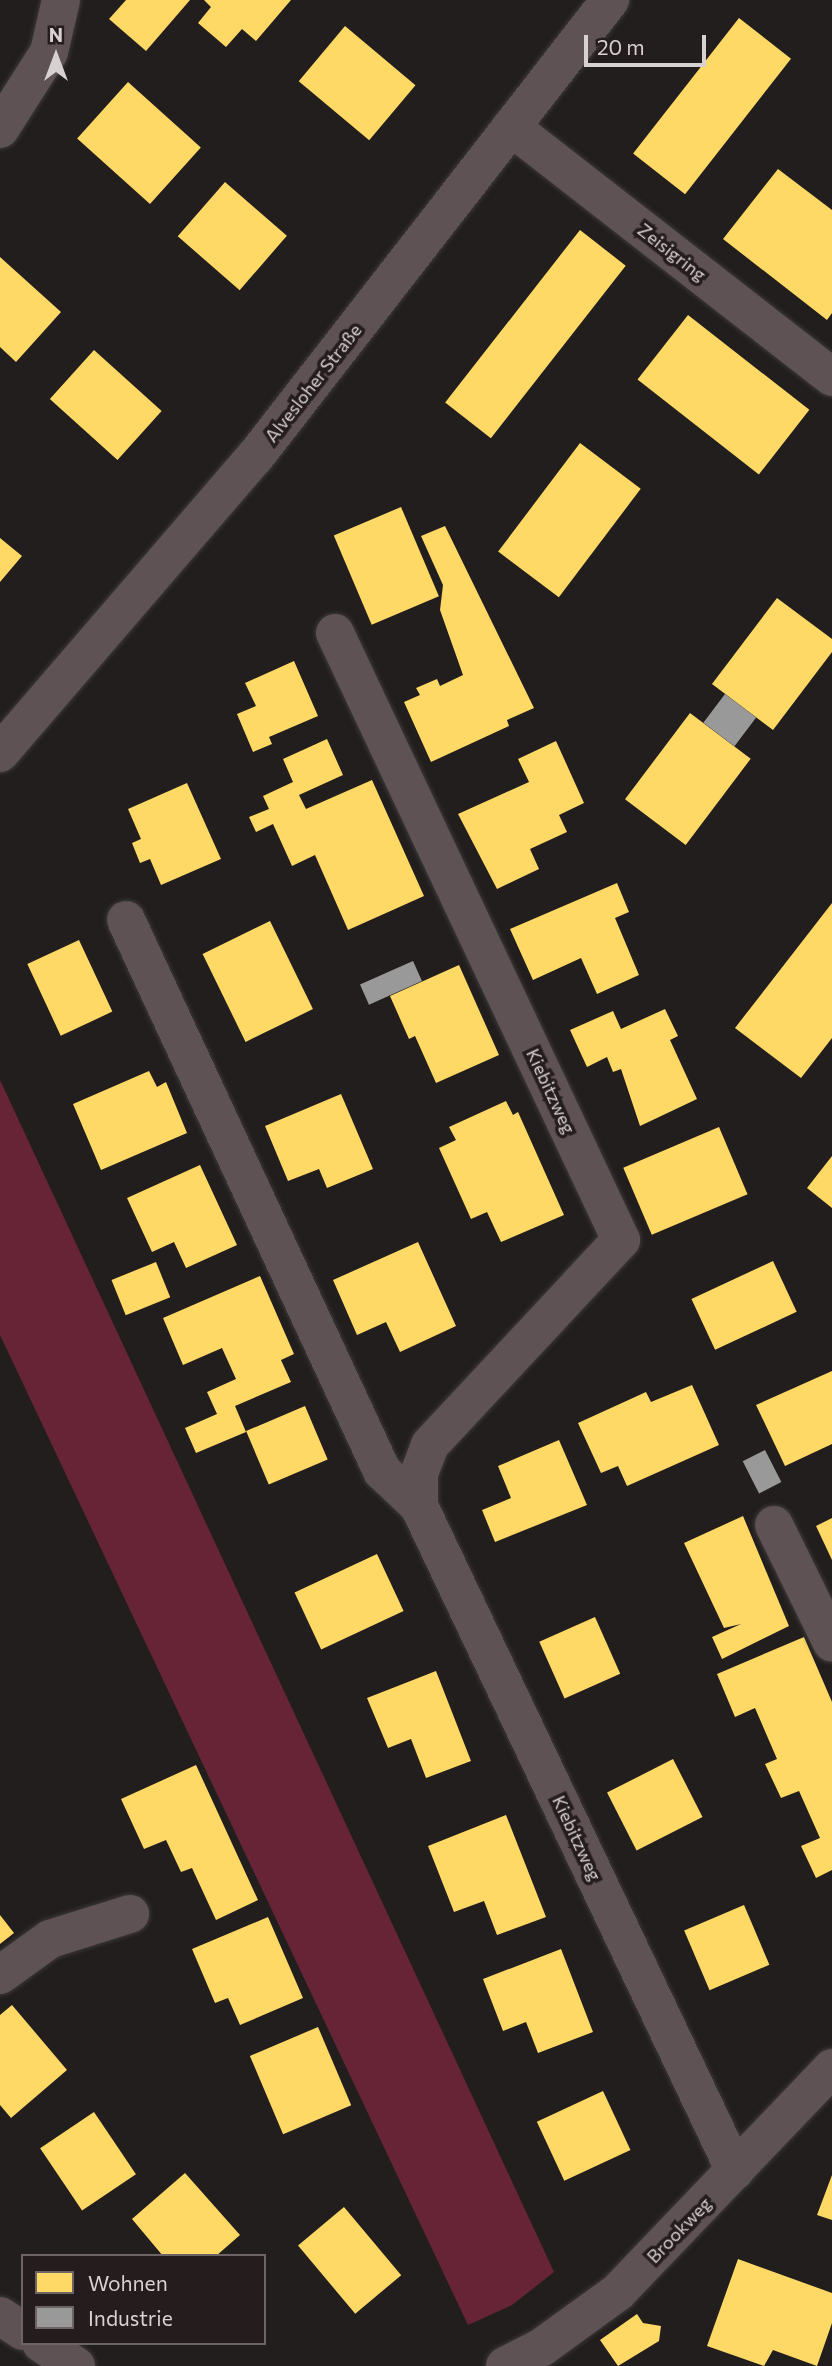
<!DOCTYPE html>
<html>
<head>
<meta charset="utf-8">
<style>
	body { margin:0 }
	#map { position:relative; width:832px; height:2366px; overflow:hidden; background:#231e1e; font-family:Commissioner,sans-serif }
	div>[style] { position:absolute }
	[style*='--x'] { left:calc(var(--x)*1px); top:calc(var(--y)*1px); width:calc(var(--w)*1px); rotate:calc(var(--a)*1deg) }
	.green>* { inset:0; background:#682437 }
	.homes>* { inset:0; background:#ffd966; transform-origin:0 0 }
	.industry>* { inset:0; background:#999; transform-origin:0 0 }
	.roads { filter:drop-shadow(0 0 2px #3b3838) drop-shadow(0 0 2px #3b3838) }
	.minor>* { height:38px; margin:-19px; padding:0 19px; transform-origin:19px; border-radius:19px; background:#5e5255 }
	span { translate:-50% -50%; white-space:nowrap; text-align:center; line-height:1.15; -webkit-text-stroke:7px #251c1d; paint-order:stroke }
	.street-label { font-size:18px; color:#d7d1d2 }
	.legend { position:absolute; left:21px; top:2254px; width:245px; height:91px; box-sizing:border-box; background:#251c1d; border:2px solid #6c6465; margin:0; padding:9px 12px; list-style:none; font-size:21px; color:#d7d1d2 }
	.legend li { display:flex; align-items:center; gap:14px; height:35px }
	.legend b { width:35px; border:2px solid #6c6465 }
	.north { position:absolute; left:21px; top:21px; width:70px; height:70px; -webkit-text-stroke:5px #251c1d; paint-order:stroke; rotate:0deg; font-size:19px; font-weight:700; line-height:28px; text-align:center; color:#d7d1d2 }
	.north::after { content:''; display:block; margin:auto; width:24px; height:32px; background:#d7d1d2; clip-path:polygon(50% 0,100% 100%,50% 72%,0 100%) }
	.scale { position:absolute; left:584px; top:35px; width:122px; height:32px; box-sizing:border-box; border:4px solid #d7d1d2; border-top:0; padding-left:9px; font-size:21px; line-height:24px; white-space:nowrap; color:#d7d1d2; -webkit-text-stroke:5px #251c1d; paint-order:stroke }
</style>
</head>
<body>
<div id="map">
	<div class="green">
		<div style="clip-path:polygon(0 1080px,554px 2272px,512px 2305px,468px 2325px,0 1335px)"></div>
	</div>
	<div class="homes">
		<div style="clip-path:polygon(126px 0,190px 0,146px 51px,109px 19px)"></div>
		<div style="clip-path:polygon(204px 0,291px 0,256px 41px,242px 29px,226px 47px,198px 23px,211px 7px)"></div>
		<div style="left:739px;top:18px;width:66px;height:172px;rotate:38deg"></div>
		<div style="left:345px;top:26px;width:92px;height:72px;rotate:40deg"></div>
		<div style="left:128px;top:82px;width:98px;height:76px;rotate:42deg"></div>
		<div style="clip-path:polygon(778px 169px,832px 210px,832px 313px,827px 320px,723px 239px)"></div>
		<div style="left:225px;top:182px;width:82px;height:72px;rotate:41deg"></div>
		<div style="left:580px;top:230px;width:58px;height:219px;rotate:38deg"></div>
		<div style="clip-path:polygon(0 257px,61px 312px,16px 362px,0 347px)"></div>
		<div style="left:688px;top:315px;width:154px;height:82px;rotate:38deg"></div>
		<div style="left:94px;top:350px;width:91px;height:66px;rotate:42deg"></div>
		<div style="left:580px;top:443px;width:76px;height:136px;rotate:37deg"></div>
		<div style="left:401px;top:507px;width:97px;height:73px;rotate:67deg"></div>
		<div style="clip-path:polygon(445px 526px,534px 708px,507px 720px,509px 726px,431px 762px,404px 702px,420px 695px,416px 688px,437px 679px,440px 686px,463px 675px,440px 610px,443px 585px,421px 536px)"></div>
		<div style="clip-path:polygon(0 538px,22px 556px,0 582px)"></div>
		<div style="clip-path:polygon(777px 598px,832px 639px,832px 652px,773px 730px,712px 684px)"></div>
		<div style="clip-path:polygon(294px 661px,318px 716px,269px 737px,272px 744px,253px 752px,237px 714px,256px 706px,245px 683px)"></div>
		<div style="left:690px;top:713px;width:76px;height:108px;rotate:37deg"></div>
		<div style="clip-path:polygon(327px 739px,343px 775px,299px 795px,306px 809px,372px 780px,424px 896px,348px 930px,315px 855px,292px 866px,273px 824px,256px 832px,249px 817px,269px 809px,263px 796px,293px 782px,283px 759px)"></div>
		<div style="clip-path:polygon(556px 741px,584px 803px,559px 815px,567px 832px,530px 849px,539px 869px,497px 889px,458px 814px,529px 782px,518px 759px)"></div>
		<div style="clip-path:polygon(187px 783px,221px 859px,161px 885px,150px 859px,140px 863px,132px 843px,141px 839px,128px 809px)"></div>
		<div style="clip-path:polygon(617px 883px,629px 912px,615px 918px,639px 975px,597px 994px,581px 958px,533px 980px,510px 929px)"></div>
		<div style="clip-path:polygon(832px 903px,832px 1038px,801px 1078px,735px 1028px)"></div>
		<div style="left:270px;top:921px;width:98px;height:75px;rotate:64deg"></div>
		<div style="left:79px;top:940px;width:79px;height:57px;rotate:65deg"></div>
		<div style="clip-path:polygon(459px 965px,499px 1055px,436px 1083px,415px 1036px,409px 1039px,390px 996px)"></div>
		<div style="clip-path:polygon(665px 1009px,678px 1036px,670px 1040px,697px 1099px,640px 1126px,621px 1069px,613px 1072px,607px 1057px,587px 1067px,570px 1030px,613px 1011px,621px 1029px)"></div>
		<div style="clip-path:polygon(149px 1071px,157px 1087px,166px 1082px,187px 1133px,101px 1170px,73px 1104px)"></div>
		<div style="clip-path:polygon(341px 1094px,373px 1169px,327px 1188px,319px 1169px,288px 1181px,265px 1126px)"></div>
		<div style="clip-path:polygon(506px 1101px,513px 1115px,518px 1112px,564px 1215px,501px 1242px,487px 1212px,471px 1219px,439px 1148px,456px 1140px,449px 1127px)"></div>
		<div style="left:719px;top:1127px;width:73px;height:104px;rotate:67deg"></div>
		<div style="clip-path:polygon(832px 1156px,832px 1208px,807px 1188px)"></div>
		<div style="clip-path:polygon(200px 1165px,237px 1245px,186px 1268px,174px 1242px,152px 1252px,127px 1198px)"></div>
		<div style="clip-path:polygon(418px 1242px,456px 1326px,400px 1352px,386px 1322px,357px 1335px,333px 1280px)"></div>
		<div style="left:773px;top:1261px;width:56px;height:90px;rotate:65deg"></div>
		<div style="left:156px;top:1262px;width:38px;height:48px;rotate:68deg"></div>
		<div style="clip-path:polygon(260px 1276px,294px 1354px,281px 1360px,291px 1382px,235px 1406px,246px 1432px,196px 1453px,185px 1428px,217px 1414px,207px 1392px,236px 1379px,222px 1348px,183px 1365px,163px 1318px)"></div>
		<div style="clip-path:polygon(832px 1371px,832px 1444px,785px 1466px,756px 1405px)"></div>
		<div style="clip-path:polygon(692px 1385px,719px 1445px,627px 1486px,618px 1466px,601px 1473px,578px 1423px,646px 1392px,651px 1402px)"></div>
		<div style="left:305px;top:1406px;width:58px;height:64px;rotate:67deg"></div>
		<div style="clip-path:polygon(559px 1440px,587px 1505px,495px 1542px,482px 1510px,511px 1498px,498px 1466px)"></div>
		<div style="clip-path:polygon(743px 1516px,789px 1626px,722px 1659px,712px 1637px,741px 1624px,724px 1628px,684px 1543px)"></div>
		<div style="clip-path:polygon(832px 1518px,832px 1560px,816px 1526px)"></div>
		<div style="left:377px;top:1554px;width:63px;height:91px;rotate:65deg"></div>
		<div style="left:595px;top:1617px;width:62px;height:61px;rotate:66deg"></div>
		<div style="clip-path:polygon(804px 1637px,832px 1702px,832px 1870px,816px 1878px,801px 1846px,820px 1838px,799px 1791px,781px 1798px,765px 1764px,777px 1759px,755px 1708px,735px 1717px,717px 1674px)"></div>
		<div style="clip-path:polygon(436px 1671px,471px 1761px,426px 1778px,411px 1739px,388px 1748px,367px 1698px)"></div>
		<div style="left:673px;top:1759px;width:65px;height:74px;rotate:63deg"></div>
		<div style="clip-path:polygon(196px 1765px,258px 1900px,216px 1920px,192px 1868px,181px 1872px,166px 1840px,144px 1849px,121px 1799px)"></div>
		<div style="clip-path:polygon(506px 1815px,546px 1917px,497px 1935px,484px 1901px,454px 1912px,428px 1846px)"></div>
		<div style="left:744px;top:1905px;width:65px;height:65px;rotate:67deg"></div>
		<div style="clip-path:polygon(0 1915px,14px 1933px,0 1944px)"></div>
		<div style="clip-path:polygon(268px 1917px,303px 1998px,240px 2025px,228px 1998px,215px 2003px,192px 1949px)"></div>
		<div style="clip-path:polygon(561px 1949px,593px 2032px,538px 2053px,526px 2022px,503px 2031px,483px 1979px)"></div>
		<div style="clip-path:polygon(12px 2005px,67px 2070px,11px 2118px,0 2105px,0 2015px)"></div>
		<div style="left:318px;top:2027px;width:85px;height:74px;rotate:67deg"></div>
		<div style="left:603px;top:2091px;width:65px;height:73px;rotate:65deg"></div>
		<div style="left:94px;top:2112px;width:75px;height:65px;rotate:56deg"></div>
		<div style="clip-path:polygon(185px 2173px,240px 2235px,216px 2256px,163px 2256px,132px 2219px)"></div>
		<div style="clip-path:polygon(832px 2175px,832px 2220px,817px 2215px)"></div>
		<div style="left:344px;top:2207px;width:89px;height:60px;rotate:50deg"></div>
		<div style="clip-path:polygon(738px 2259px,832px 2293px,832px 2323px,817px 2366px,773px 2350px,764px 2366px,707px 2346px)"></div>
		<div style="clip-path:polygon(637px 2314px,643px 2323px,661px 2326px,659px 2341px,618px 2366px,600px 2340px)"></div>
	</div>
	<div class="industry">
		<div style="left:725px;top:694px;width:39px;height:36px;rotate:37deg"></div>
		<div style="left:413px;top:961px;width:22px;height:58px;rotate:66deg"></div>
		<div style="left:765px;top:1450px;width:36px;height:25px;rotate:63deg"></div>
	</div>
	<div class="roads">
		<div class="minor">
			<div style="--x:511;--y:127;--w:407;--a:37.9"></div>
			<div style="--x:0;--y:129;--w:91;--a:-57.5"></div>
			<div style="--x:49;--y:52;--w:53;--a:-77"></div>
			<div style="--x:335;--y:633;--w:671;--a:64.77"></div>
			<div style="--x:621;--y:1240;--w:280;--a:133"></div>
			<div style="--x:430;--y:1445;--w:31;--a:111"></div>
			<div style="--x:419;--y:1474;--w:32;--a:90"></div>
			<div style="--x:419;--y:1506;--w:736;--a:64.58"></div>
			<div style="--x:0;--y:753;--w:391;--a:-49.3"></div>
			<div style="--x:255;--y:457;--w:579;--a:-52.16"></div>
			<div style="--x:126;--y:920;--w:608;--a:65.08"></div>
			<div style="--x:382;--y:1471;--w:51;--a:43.4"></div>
			<div style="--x:774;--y:1525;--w:131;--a:63.8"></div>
			<div style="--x:0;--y:1975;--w:62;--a:-35.8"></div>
			<div style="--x:50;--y:1939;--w:84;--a:-17.4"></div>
			<div style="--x:0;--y:2316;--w:27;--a:33"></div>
			<div style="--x:41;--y:2343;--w:42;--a:33.3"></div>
			<div style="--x:505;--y:2366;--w:42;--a:-27.2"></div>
			<div style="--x:542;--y:2347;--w:94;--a:-35.9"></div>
			<div style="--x:618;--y:2292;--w:310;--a:-46.3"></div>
		</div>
	</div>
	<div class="street-label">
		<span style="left:672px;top:252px;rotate:38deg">Zeisigring</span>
		<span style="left:313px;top:383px;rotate:-52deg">Alvesloher Straße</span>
		<span style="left:551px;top:1091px;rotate:65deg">Kiebitzweg</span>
		<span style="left:577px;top:1838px;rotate:65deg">Kiebitzweg</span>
		<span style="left:679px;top:2230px;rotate:-46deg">Brookweg</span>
	</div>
	<ul class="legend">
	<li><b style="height:19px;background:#ffd966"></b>Wohnen</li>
	<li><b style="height:19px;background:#999"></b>Industrie</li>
	</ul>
	<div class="north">N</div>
	<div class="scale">20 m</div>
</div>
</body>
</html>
